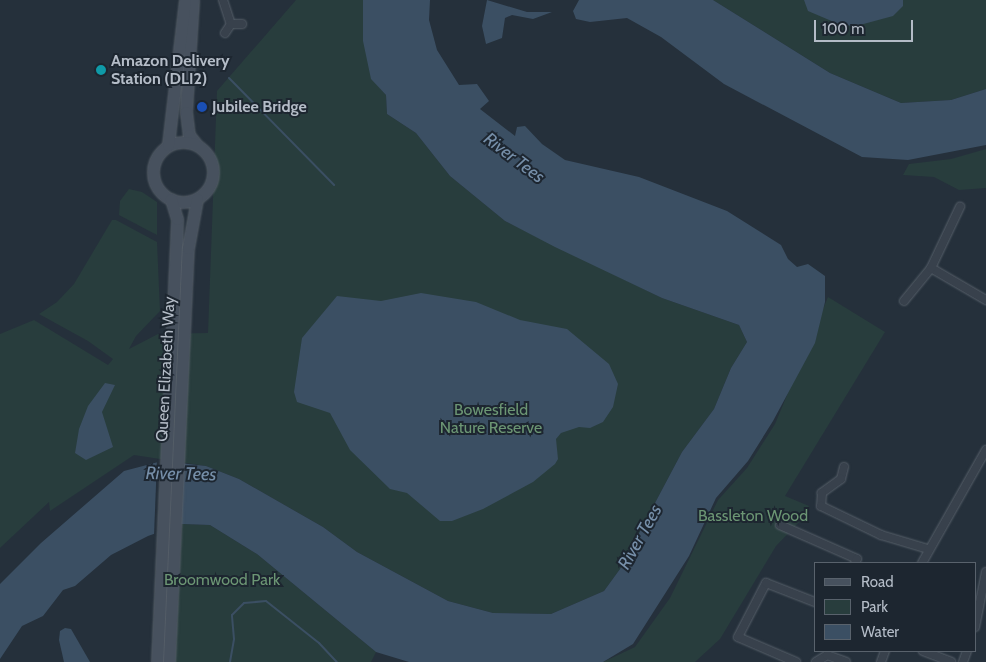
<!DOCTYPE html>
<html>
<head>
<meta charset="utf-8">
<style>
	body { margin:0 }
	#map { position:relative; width:986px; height:662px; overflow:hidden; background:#25303b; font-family:Cabin,sans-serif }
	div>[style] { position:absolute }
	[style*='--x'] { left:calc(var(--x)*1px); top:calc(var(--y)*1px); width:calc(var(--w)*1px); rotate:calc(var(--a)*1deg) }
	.green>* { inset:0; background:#283d3d }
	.water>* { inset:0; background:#3b4f63 }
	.pier>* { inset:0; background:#25303b }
	.stream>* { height:2px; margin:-1px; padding:0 1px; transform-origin:1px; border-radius:1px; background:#3b4f63 }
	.roads { filter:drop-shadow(0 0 1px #565f69) drop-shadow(0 0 1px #565f69) }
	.street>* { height:8px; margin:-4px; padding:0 4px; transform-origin:4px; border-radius:4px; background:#38414c }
	.secondary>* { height:11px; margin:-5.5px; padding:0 5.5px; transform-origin:5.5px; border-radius:5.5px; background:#47515e }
	.secondary>.ring { margin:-5.5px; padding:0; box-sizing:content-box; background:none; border:11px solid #47515e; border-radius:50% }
	.dots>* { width:14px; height:14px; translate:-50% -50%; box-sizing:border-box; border:2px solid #1d2630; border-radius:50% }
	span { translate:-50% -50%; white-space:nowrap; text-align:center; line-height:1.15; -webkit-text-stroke:4px #1d2630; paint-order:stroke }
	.poi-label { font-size:16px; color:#b4bcc7; font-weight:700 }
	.left { translate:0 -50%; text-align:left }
	.street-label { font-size:16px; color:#b4bcc7 }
	.park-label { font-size:16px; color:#6c9674 }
	.water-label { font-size:18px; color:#768fa9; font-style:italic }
	.legend { position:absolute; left:814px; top:562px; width:162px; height:90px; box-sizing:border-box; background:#1d2630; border:1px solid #59626c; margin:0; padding:6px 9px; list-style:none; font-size:15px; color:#b4bcc7 }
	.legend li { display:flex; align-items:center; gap:10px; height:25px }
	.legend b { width:25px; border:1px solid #59626c }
	.scale { position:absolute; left:814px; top:20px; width:99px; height:22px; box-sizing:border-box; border:2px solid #b4bcc7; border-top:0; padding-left:6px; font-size:15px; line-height:18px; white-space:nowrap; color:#b4bcc7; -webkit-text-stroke:4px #1d2630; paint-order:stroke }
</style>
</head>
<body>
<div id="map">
	<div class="green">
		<div style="clip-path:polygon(296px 0,363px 0,378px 86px,386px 95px,387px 114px,416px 133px,450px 176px,505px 221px,662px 298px,739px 325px,747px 342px,731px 368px,714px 409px,682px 452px,620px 569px,604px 591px,551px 614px,493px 613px,448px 601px,357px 552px,323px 527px,239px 479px,206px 466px,134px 455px,50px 511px,49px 502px,0 548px,0 334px,34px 320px,108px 365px,113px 359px,88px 341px,39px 314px,57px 302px,74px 284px,112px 220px,116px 220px,157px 242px,160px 311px,136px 336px,129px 349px,158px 334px,208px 333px,217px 91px)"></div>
		<div style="clip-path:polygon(713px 0,986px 0,986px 89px,951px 100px,901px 103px,830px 73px)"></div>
		<div style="clip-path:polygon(986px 149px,986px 188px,959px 190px,934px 177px,903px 175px,909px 164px,951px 159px)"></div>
		<div style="clip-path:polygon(129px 189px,142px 192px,157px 202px,157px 235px,119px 215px,120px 201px)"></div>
		<div style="clip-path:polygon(828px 297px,885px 332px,785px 496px,809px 506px,803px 518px,776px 546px,720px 639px,695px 662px,603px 662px,635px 647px,670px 598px,718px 500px,747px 468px,775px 424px)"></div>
		<div style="clip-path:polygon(182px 524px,210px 525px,257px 554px,376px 652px,371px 662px,175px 662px)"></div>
	</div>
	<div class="water">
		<div style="clip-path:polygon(363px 0,430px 0,429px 20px,437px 50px,459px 85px,477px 84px,489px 101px,480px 109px,515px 136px,517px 127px,525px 126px,542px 144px,565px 160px,639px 177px,727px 211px,781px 245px,788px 259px,797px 267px,808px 264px,825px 276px,825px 302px,815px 343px,773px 421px,748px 461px,716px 498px,689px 556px,633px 644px,603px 662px,409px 662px,376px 652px,257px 554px,210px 525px,182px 524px,148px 536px,111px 555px,75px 586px,63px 590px,43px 616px,22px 626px,0 659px,0 584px,41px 543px,124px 471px,162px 461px,206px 466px,239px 479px,323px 527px,357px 552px,448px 601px,493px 613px,551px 614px,604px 591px,620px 569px,682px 452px,714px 409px,731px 368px,747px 342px,739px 325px,662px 298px,555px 247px,505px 221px,450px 176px,416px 133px,387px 114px,386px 95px,371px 79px,363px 41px)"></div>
		<div style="clip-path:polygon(487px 0,527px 12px,552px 12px,533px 19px,512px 15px,505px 18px,502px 38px,486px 44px,482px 26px)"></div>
		<div style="clip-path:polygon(579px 0,713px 0,830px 73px,901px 103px,951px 100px,986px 89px,986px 145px,908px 160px,862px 157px,724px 84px,661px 37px,627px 18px,590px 22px,576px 19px,573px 11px)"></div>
		<div style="clip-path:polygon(804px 0,903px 0,903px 6px,893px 16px,856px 26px,841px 25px,808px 11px)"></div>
		<div style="clip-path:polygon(421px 293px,476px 302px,520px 320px,567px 329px,609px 364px,618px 384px,613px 407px,603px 422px,590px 428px,579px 427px,561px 433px,556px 439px,558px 459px,555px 464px,533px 482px,483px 509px,452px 521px,440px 521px,407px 493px,390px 489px,350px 450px,330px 413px,297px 402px,294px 392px,302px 338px,337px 296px,381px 301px)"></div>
		<div style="clip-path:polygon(105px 383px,115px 385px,102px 412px,113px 447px,86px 460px,75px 453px,79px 429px,88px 406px)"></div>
		<div style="clip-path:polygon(65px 628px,71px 629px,90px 662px,64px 662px,59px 640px,60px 631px)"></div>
	</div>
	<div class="pier">
		<div style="clip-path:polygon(162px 459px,184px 461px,181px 527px,154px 536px,157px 460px)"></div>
	</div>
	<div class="stream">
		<div style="--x:229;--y:78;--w:150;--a:45.5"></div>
		<div style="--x:230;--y:662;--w:23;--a:-80"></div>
		<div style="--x:234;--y:639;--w:24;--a:-95"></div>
		<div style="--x:232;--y:615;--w:17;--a:-45"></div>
		<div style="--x:244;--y:603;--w:22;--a:-5"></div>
		<div style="--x:266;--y:601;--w:68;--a:38.4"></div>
		<div style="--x:319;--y:643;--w:26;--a:47"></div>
	</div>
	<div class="roads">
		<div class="street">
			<div style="--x:223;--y:0;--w:25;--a:72"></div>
			<div style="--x:225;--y:33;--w:11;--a:-56"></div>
			<div style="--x:231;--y:24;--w:11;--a:0"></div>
			<div style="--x:931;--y:268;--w:64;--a:30.2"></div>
			<div style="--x:904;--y:301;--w:43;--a:-50.7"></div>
			<div style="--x:931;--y:268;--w:68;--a:-64.6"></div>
			<div style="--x:844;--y:467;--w:12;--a:104"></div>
			<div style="--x:841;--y:479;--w:24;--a:144"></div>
			<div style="--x:822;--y:493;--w:13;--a:94"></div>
			<div style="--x:821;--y:506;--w:67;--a:25.8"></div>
			<div style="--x:881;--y:535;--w:49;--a:16.6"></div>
			<div style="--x:780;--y:525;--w:84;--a:23.8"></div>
			<div style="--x:857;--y:559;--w:4;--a:117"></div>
			<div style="--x:922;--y:563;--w:130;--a:-60.5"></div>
			<div style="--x:975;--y:627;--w:56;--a:-78.7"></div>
			<div style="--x:923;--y:651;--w:30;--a:21"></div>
			<div style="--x:796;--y:662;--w:63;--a:-156.7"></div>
			<div style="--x:738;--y:637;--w:61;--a:-62.6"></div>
			<div style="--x:766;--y:583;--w:53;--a:21.2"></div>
			<div style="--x:816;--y:662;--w:13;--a:-32"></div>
			<div style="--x:827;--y:655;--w:20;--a:20"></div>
			<div style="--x:881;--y:662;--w:12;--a:-70"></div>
			<div style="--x:963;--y:662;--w:12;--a:-70"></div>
		</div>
		<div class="secondary">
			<div style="--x:193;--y:0;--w:112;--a:93.6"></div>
			<div style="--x:186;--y:112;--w:23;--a:83"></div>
			<div style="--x:189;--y:135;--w:13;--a:51"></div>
			<div class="ring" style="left:153px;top:142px;width:49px;height:49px"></div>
			<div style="--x:168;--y:145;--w:146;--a:-83.3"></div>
			<div style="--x:157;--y:662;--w:443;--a:-87.4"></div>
			<div style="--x:177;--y:219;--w:21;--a:-107"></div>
			<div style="--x:169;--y:662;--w:414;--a:-87.4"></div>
			<div style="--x:188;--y:248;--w:50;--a:-79.6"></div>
		</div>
	</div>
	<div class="dots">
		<div style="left:101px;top:70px;background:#0f9aa8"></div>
		<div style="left:202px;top:107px;background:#1a4fb4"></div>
	</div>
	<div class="poi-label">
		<span class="left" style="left:111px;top:70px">Amazon Delivery<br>Station (DLI2)</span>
		<span class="left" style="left:212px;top:107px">Jubilee Bridge</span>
	</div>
	<div class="street-label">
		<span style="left:166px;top:369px;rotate:-87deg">Queen Elizabeth Way</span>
	</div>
	<div class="park-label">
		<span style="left:491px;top:419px">Bowesfield<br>Nature Reserve</span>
		<span style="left:753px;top:516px">Bassleton Wood</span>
		<span style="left:222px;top:580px">Broomwood Park</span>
	</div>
	<div class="water-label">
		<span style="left:514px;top:158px;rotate:37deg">River Tees</span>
		<span style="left:181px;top:474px;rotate:1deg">River Tees</span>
		<span style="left:640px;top:537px;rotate:-61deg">River Tees</span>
	</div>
	<ul class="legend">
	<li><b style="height:6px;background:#47515e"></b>Road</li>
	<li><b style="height:14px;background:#283d3d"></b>Park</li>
	<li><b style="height:14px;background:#3b4f63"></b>Water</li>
	</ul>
	<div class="scale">100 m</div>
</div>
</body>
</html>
